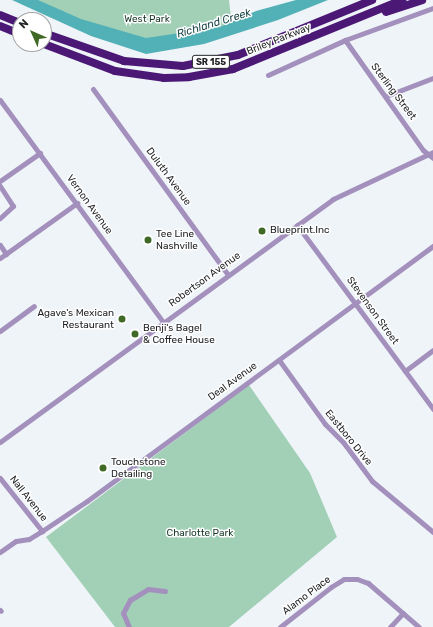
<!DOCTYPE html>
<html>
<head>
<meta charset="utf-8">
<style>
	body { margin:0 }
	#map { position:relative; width:433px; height:627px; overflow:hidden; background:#eff4f9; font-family:Rubik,sans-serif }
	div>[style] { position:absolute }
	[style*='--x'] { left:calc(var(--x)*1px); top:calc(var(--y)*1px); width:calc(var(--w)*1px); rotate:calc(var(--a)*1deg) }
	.green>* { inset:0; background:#a2d0b7 }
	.water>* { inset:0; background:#52b1b6 }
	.minor>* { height:5px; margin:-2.5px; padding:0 2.5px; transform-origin:2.5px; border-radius:2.5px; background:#a390bc }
	.highway>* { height:8px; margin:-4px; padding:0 4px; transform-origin:4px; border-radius:4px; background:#4b1875 }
	.dots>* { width:11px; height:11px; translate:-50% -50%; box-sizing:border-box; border:2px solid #fff; border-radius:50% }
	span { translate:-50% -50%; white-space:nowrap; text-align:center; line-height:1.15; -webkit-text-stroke:3px #fff; paint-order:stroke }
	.shield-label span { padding:1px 3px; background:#fff; border:1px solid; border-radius:3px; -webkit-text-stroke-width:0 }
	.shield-label { font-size:9px; color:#222426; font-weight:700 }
	.park-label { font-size:10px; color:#173728 }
	.street-label { font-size:10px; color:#222426 }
	.poi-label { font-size:10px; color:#222426 }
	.left { translate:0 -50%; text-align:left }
	.right { translate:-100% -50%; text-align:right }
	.water-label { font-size:11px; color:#1d484a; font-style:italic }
	.north { position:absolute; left:12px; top:12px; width:40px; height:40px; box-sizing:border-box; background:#fff; border:1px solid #a7a7a8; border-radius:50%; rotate:315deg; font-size:11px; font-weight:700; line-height:16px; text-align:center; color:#222426 }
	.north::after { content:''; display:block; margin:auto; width:14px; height:18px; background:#406926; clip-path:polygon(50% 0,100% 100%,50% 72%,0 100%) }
</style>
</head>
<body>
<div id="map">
	<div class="green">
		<div style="clip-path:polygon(34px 0,229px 0,232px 26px,141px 41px,85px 25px)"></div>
		<div style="clip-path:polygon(249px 385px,310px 473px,337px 537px,229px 627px,115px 627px,46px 537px)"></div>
	</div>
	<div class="water">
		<div style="clip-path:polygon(12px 0,38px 0,81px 19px,146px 38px,220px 27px,256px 11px,296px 0,328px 0,278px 20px,204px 44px,146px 54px,91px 36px)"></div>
	</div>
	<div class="minor">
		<div style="--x:345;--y:40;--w:135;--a:54.7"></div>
		<div style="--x:423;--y:150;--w:13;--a:39"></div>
		<div style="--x:268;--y:75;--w:85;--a:-24.4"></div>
		<div style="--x:345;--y:40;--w:94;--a:-20"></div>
		<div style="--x:93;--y:89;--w:230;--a:54"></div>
		<div style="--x:386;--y:96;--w:50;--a:-21"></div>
		<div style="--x:0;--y:100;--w:275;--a:53.7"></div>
		<div style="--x:0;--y:181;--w:49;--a:-35"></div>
		<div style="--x:0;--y:186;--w:24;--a:57"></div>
		<div style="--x:13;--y:206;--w:18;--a:137"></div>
		<div style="--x:297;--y:225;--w:229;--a:53.5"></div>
		<div style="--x:0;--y:245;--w:11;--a:56"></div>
		<div style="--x:0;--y:258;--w:95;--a:-35.5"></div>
		<div style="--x:0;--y:331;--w:42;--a:-36.3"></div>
		<div style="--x:279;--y:360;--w:79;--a:54.3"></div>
		<div style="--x:325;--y:424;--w:25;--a:45"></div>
		<div style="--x:343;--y:442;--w:49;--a:53.4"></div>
		<div style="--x:372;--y:481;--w:80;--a:39.9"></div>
		<div style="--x:405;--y:371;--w:35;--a:-37"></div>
		<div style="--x:0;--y:442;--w:412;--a:-36.1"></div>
		<div style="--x:333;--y:199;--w:110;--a:-25.2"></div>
		<div style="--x:0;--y:478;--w:68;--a:51.6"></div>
		<div style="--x:0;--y:552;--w:19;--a:-35"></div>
		<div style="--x:16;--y:541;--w:13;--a:-9"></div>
		<div style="--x:29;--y:539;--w:15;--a:-32"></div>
		<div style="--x:42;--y:531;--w:54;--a:-33.7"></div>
		<div style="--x:87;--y:501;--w:430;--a:-36.4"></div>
		<div style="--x:0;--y:610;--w:1;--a:45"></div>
		<div style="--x:129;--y:627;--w:15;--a:-113"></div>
		<div style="--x:123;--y:613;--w:15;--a:-62"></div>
		<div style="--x:130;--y:600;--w:21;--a:-31"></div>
		<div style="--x:148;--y:589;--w:17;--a:7"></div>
		<div style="--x:280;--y:627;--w:65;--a:-38.1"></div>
		<div style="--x:331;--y:587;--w:15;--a:-32"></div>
		<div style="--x:344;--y:579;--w:13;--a:0"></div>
		<div style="--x:357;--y:579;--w:12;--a:20"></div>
		<div style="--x:368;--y:583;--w:67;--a:40.8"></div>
		<div style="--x:390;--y:627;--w:19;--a:-47"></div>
	</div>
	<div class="highway">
		<div style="--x:386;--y:12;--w:38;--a:-18"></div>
		<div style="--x:0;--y:15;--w:22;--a:22"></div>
		<div style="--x:0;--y:26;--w:22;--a:22"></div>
		<div style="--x:44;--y:33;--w:85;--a:19.3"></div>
		<div style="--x:124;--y:61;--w:59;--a:4.8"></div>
		<div style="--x:183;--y:66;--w:56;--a:-11.3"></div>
		<div style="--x:238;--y:55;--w:145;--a:-22.3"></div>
		<div style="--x:44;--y:44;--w:76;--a:20.8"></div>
		<div style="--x:115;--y:71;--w:49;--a:8.1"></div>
		<div style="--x:164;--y:78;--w:25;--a:-2"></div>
		<div style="--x:189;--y:77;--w:45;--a:-10.3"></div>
		<div style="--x:233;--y:69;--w:183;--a:-22.2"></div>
	</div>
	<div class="dots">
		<div style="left:262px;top:231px;background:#406926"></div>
		<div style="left:148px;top:240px;background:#406926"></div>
		<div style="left:122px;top:319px;background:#406926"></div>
		<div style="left:135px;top:334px;background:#406926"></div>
		<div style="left:103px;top:468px;background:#406926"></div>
	</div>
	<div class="shield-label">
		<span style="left:211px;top:62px">SR 155</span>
	</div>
	<div class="park-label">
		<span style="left:147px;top:20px">West Park</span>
		<span style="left:200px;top:534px">Charlotte Park</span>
	</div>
	<div class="street-label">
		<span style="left:279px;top:40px;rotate:-22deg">Briley Parkway</span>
		<span style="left:393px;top:92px;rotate:53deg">Sterling Street</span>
		<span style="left:168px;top:177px;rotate:54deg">Duluth Avenue</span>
		<span style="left:89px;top:205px;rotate:54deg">Vernon Avenue</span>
		<span style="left:205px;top:280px;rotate:-36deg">Robertson Avenue</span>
		<span style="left:372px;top:311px;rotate:54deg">Stevenson Street</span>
		<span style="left:233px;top:382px;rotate:-36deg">Deal Avenue</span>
		<span style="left:348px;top:438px;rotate:51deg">Eastboro Drive</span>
		<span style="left:28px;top:499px;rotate:52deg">Nall Avenue</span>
		<span style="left:307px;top:596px;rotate:-37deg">Alamo Place</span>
	</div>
	<div class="poi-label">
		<span class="left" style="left:270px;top:231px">Blueprint.Inc</span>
		<span class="left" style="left:156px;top:240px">Tee Line<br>Nashville</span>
		<span class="right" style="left:114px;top:319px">Agave's Mexican<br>Restaurant</span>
		<span class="left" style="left:143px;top:334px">Benji's Bagel<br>&amp; Coffee House</span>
		<span class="left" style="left:111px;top:468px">Touchstone<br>Detailing</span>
	</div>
	<div class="water-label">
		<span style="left:214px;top:24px;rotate:-17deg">Richland Creek</span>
	</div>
	<div class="north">N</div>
</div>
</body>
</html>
